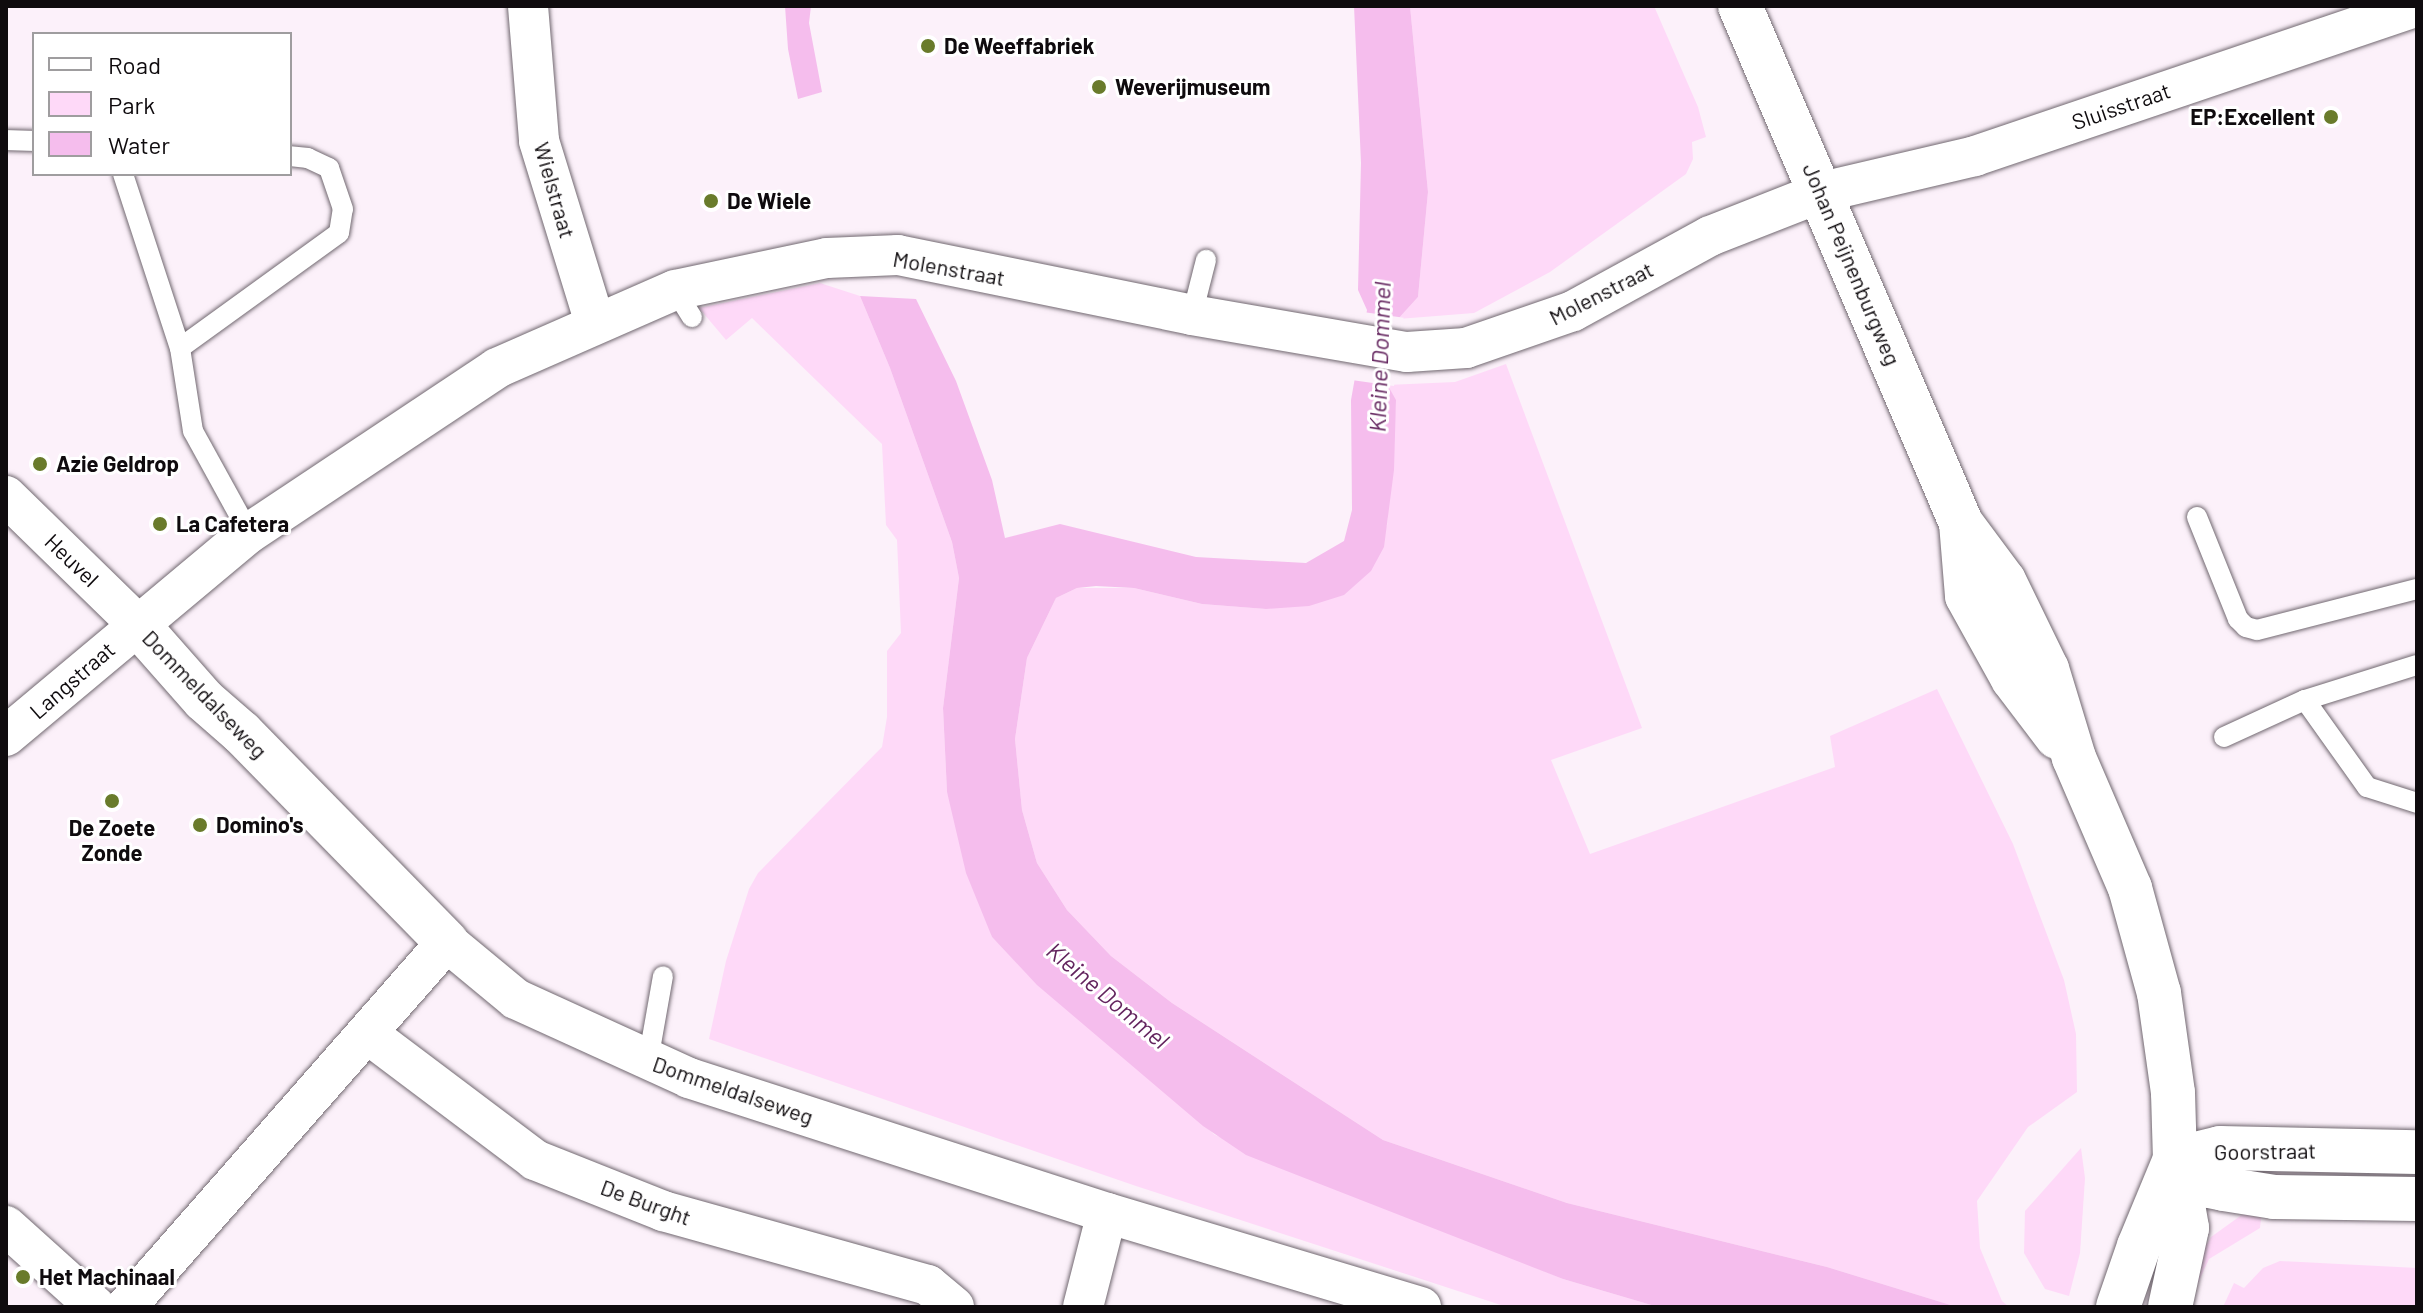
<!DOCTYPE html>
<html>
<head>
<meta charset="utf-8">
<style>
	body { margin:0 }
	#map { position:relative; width:2423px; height:1313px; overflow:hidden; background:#fcf1fa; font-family:Barlow,sans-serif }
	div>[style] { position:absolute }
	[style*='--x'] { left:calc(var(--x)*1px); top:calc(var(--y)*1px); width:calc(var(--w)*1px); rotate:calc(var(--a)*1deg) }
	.green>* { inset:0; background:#fed9f8 }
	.water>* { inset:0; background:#f5bded }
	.pier>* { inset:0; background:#fcf1fa; transform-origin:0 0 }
	.roads { filter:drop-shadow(0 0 2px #716870) drop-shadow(0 0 2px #716870) }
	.lane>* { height:20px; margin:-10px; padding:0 10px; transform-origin:10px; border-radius:10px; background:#fff }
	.street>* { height:40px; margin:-20px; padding:0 20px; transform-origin:20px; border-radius:20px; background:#fff }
	.secondary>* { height:44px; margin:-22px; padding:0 22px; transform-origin:22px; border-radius:22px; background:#fff }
	.dots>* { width:22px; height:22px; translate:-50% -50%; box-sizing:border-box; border:4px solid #fff; border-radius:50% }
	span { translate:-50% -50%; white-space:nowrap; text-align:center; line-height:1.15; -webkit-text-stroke:6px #fff; paint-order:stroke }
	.poi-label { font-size:22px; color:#0f0b0e; font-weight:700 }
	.left { translate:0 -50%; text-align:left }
	.right { translate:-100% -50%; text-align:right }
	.street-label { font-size:22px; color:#0f0b0e }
	.water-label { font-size:24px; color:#63245e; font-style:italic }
	.frame { position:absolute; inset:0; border:8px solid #0f0b0e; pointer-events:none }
	.legend { position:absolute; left:32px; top:32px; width:260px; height:144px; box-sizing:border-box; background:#fff; border:2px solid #9f9d9f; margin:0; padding:10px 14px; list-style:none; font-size:24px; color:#0f0b0e }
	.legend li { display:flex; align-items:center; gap:16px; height:40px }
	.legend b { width:40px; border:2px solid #9f9d9f }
</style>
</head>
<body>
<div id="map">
	<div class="green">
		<div style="clip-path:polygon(1410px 6px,1654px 6px,1698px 107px,1706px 137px,1692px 142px,1693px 159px,1686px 174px,1550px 272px,1474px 313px,1398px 319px,1418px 297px,1428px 192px)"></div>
		<div style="clip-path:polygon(820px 283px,860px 296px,890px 368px,952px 542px,959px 578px,943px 708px,947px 792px,992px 937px,1037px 984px,1215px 1135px,1563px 1279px,1658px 1307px,1507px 1307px,1136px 1186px,709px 1039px,726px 961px,749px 889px,758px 873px,882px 747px,887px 717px,887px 651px,901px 633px,897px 540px,886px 525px,882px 444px,752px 318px,726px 340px,699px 308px)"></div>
		<div style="clip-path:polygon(1506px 364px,1642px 728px,1551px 760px,1590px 854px,1835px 767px,1830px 736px,1937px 689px,2013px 844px,2064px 980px,2076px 1034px,2077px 1092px,2028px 1127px,1977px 1201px,1980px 1248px,2002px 1301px,2009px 1307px,1957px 1307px,1827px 1267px,1567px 1203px,1383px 1140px,1172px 1003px,1111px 956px,1067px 910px,1037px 863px,1022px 810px,1015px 739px,1027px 658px,1056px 598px,1077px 588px,1134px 588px,1202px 604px,1266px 609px,1387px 526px,1396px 401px,1387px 385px,1455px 382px)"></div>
		<div style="clip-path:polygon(2081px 1148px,2085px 1178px,2080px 1253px,2069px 1296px,2045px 1289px,2024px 1253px,2025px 1211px)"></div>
		<div style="clip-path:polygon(2262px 1210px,2260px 1228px,2209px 1259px,2192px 1296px,2199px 1256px,2211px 1237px,2243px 1214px)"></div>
		<div style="clip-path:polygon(2280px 1261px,2417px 1268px,2417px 1307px,2223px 1307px,2234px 1283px,2244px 1288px,2263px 1268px)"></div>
	</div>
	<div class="water">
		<div style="clip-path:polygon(785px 6px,811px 6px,809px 23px,822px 92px,798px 99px,788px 49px)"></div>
		<div style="clip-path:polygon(1354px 6px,1410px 6px,1428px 192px,1418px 297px,1398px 319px,1387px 384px,1396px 400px,1394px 470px,1384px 547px,1371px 571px,1344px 595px,1309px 606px,1266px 609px,1202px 604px,1134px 588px,1096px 586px,1077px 588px,1056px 598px,1027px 658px,1015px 739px,1022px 810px,1037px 863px,1067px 910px,1111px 956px,1172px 1003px,1383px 1140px,1567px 1203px,1827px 1267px,1957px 1307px,1658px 1307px,1563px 1279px,1246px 1155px,1203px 1126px,1037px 985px,992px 937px,966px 873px,947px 792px,943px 708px,959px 578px,952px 542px,890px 368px,860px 296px,916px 299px,956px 381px,992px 480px,1005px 538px,1060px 524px,1196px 557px,1306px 563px,1344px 541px,1352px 510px,1351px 400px,1367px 310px,1358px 290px,1361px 163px)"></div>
	</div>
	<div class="pier">
		<div style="left:1363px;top:312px;width:41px;height:69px;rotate:8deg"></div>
	</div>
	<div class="roads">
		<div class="lane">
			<div style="--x:6;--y:140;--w:28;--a:2"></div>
			<div style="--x:123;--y:174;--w:183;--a:71.9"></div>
			<div style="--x:180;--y:348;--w:84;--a:81.1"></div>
			<div style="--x:193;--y:431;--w:116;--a:61.2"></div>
			<div style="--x:675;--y:290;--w:32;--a:58"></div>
			<div style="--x:1192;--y:315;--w:57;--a:-75.7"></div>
			<div style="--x:180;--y:348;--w:196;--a:-35.9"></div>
			<div style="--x:339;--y:233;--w:24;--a:-81"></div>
			<div style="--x:343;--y:209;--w:43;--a:-108.9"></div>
			<div style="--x:329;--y:168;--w:23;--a:-155"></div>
			<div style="--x:308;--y:158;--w:18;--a:-174"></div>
			<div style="--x:2197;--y:517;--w:110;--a:68.1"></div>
			<div style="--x:2238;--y:619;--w:11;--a:45"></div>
			<div style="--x:2246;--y:627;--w:11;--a:15"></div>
			<div style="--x:2257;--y:630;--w:165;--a:-14.4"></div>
			<div style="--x:2305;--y:700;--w:107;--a:54.5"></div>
			<div style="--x:2367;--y:787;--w:52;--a:17.7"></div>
			<div style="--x:2224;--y:737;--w:89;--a:-24.6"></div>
			<div style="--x:2305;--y:700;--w:117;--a:-17.4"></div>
			<div style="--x:648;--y:1061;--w:86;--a:-80"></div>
		</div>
		<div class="street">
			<div style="--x:528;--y:6;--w:135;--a:85.3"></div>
			<div style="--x:539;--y:141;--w:190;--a:72.9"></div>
			<div style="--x:6;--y:496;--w:183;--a:44.3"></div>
			<div style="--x:6;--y:736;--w:317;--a:-39.9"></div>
			<div style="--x:249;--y:533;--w:298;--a:-33.6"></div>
			<div style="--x:497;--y:368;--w:194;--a:-23.7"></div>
			<div style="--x:675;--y:290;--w:155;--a:-11.9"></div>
			<div style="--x:827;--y:258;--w:71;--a:-2.4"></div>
			<div style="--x:898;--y:255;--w:300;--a:11.5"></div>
			<div style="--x:1192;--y:315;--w:218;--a:9.8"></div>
			<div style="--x:1407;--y:352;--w:59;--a:-3.9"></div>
			<div style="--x:1466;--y:348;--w:113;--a:-19.1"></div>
			<div style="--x:1573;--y:311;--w:156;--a:-28.7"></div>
			<div style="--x:1710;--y:236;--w:120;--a:-21.4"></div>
			<div style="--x:1822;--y:192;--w:157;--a:-13.2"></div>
			<div style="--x:1975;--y:156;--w:467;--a:-18.7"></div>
			<div style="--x:368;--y:1034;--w:209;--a:37"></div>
			<div style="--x:535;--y:1160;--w:138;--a:21.7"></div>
			<div style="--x:663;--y:1211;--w:275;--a:15.6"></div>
			<div style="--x:928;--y:1285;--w:34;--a:40"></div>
			<div style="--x:6;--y:1226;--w:121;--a:42"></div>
			<div style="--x:126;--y:1307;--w:486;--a:-48.7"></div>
			<div style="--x:447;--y:942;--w:89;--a:39.6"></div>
			<div style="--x:516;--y:999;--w:190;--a:24.5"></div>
			<div style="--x:689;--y:1078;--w:439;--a:17.9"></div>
			<div style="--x:1107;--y:1213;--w:328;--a:16.7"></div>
			<div style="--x:1083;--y:1307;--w:97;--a:-75.7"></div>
		</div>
		<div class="secondary">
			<div style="--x:1740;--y:6;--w:562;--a:66.85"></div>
			<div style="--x:1961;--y:523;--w:72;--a:53.4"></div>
			<div style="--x:2004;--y:581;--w:98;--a:64"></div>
			<div style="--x:2047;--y:669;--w:93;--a:73.1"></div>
			<div style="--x:2074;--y:758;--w:142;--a:66.7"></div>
			<div style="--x:2130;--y:888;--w:109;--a:74.6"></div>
			<div style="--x:2159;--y:993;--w:101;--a:82"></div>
			<div style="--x:2173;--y:1093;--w:66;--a:88.3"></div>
			<div style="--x:2175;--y:1159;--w:70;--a:80.1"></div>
			<div style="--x:2187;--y:1228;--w:81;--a:102.1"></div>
			<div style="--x:1961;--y:523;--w:73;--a:85.3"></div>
			<div style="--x:1967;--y:596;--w:95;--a:61"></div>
			<div style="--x:2013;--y:679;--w:73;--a:52.8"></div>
			<div style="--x:137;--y:624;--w:101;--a:48.6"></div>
			<div style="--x:204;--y:700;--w:50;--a:41"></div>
			<div style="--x:242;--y:733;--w:293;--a:45.6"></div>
			<div style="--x:2175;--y:1159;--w:43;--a:38.5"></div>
			<div style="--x:2209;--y:1186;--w:15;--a:11"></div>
			<div style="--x:2224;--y:1189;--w:51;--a:9.1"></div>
			<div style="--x:2274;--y:1197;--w:143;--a:0.8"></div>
			<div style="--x:2175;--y:1159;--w:46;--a:-13.7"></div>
			<div style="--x:2220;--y:1148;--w:197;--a:1.2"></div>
			<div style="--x:2118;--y:1307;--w:65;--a:-71"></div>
			<div style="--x:2139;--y:1246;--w:94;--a:-67.5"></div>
		</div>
	</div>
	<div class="dots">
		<div style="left:928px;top:46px;background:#697b2b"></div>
		<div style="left:1099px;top:87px;background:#697b2b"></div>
		<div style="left:2331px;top:117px;background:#697b2b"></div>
		<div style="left:711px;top:201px;background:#697b2b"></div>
		<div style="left:40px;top:464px;background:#697b2b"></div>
		<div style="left:160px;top:524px;background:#697b2b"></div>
		<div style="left:112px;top:801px;background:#697b2b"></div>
		<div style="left:200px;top:825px;background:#697b2b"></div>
		<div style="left:23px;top:1277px;background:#697b2b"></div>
	</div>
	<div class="poi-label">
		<span class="left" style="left:944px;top:46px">De Weeffabriek</span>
		<span class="left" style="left:1115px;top:87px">Weverijmuseum</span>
		<span class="right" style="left:2315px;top:117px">EP:Excellent</span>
		<span class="left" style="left:727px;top:201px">De Wiele</span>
		<span class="left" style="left:56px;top:464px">Azie Geldrop</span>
		<span class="left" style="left:176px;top:524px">La Cafetera</span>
		<span class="left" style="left:216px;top:825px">Domino's</span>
		<span style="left:112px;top:840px">De Zoete<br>Zonde</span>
		<span class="left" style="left:39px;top:1277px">Het Machinaal</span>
	</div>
	<div class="street-label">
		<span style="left:2121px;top:106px;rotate:-19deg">Sluisstraat</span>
		<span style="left:555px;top:190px;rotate:74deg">Wielstraat</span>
		<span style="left:1852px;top:264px;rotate:67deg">Johan Peijnenburgweg</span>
		<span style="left:949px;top:268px;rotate:10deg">Molenstraat</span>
		<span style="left:1601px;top:293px;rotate:-27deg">Molenstraat</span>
		<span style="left:72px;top:560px;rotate:44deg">Heuvel</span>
		<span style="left:72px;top:680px;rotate:-41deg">Langstraat</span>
		<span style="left:205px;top:694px;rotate:46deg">Dommeldalseweg</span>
		<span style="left:733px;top:1090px;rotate:19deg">Dommeldalseweg</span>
		<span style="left:2265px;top:1151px;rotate:-1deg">Goorstraat</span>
		<span style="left:646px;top:1202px;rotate:20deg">De Burght</span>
	</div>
	<div class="water-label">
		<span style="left:1379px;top:357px;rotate:-88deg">Kleine Dommel</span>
		<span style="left:1108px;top:995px;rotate:40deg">Kleine Dommel</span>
	</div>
	<div class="frame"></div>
	<ul class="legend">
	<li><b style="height:10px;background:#fff"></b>Road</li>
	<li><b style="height:22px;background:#fed9f8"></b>Park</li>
	<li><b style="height:22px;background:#f5bded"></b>Water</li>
	</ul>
</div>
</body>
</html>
